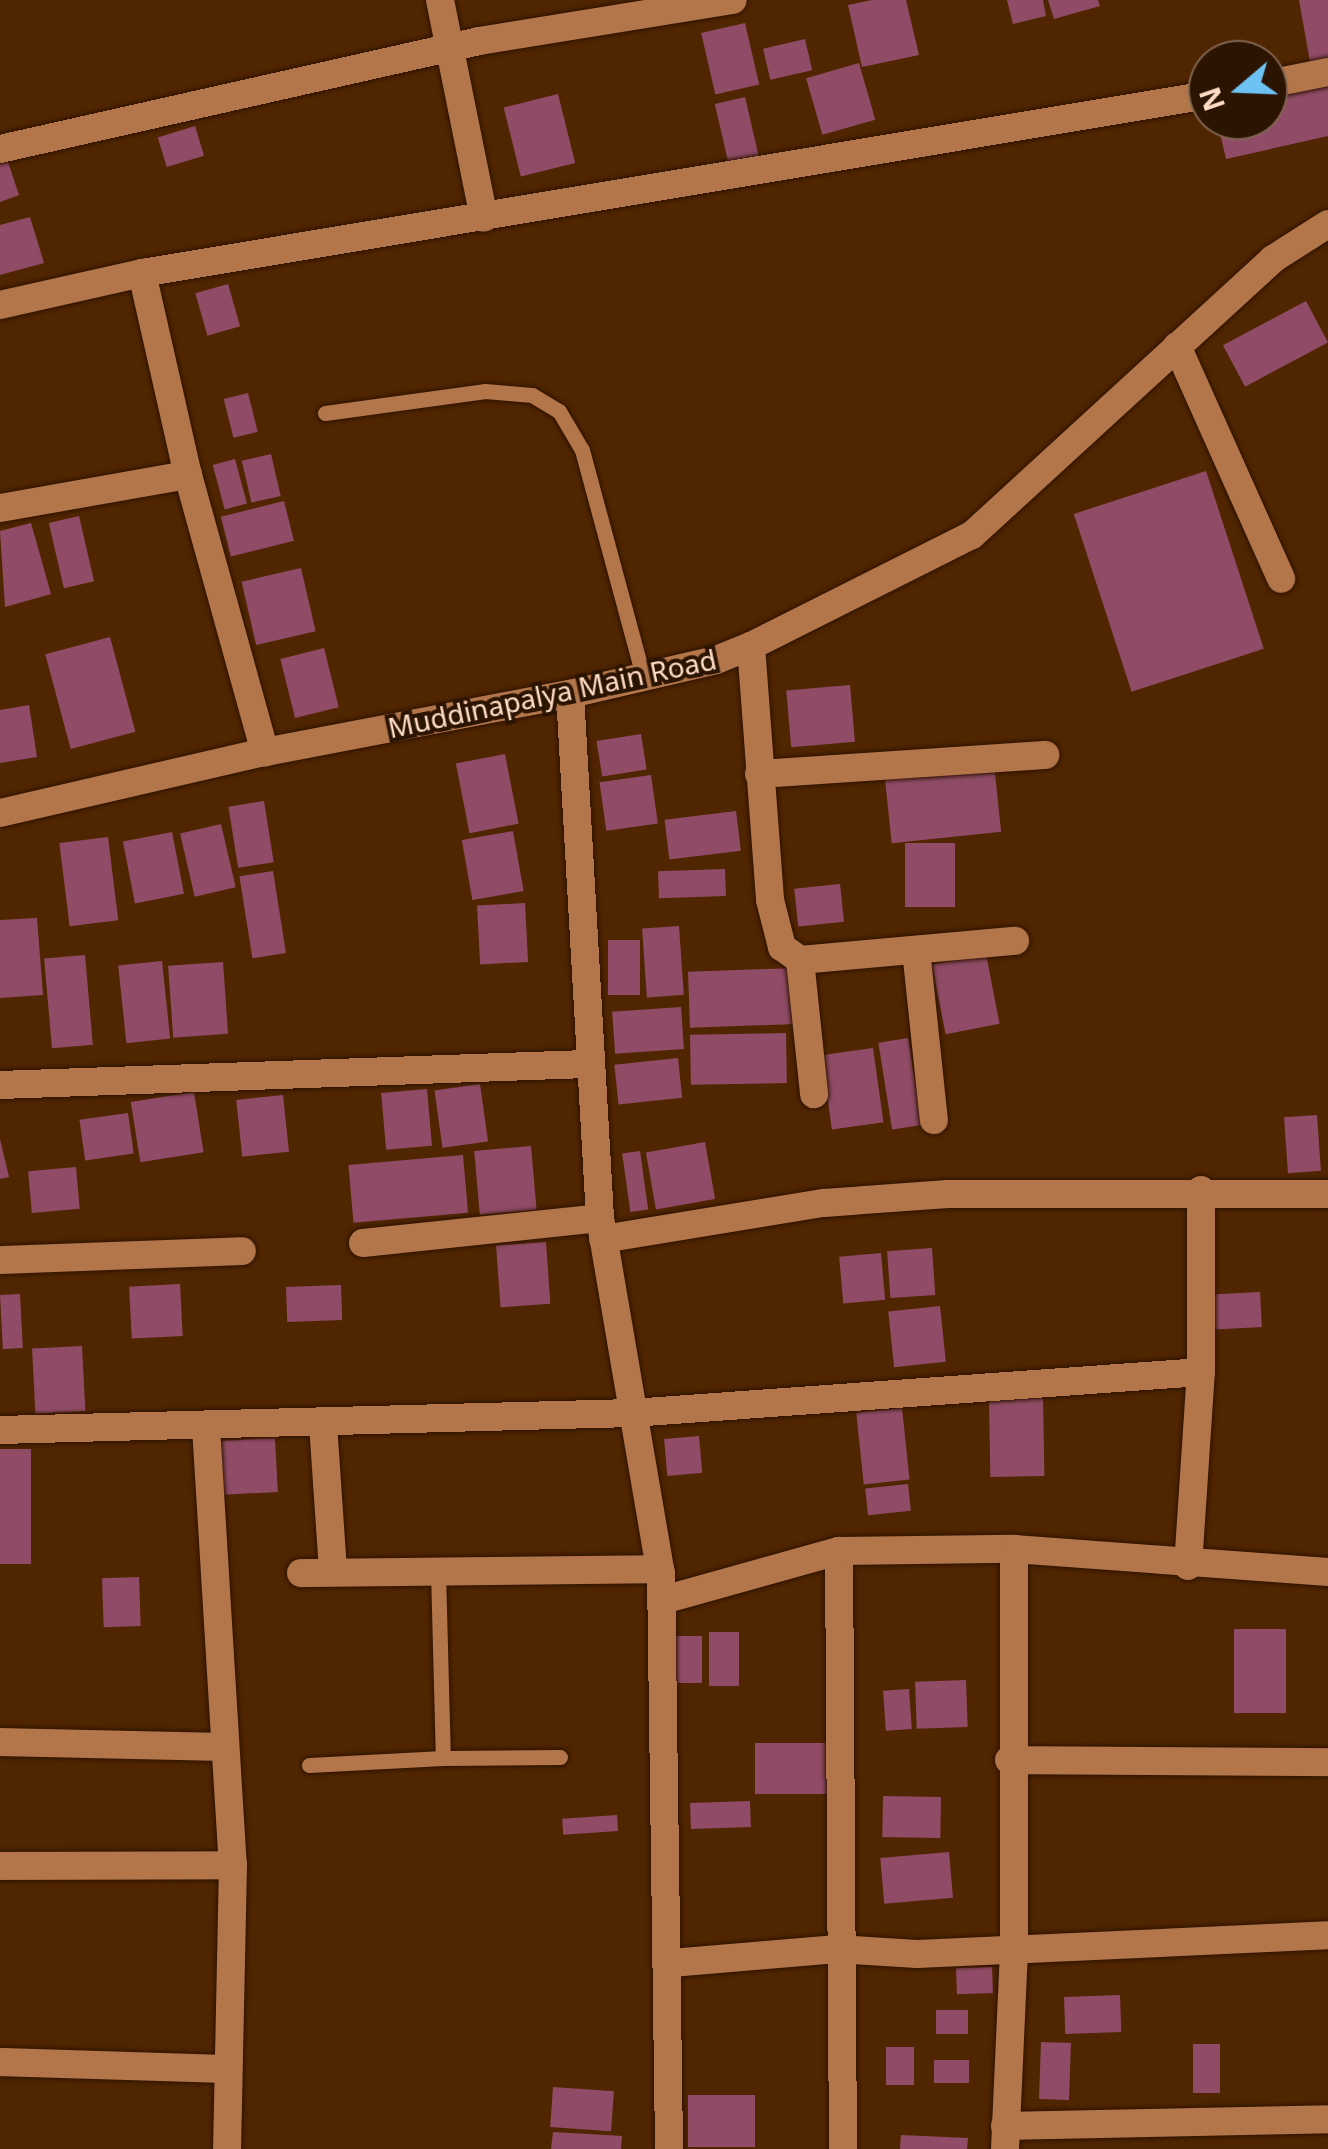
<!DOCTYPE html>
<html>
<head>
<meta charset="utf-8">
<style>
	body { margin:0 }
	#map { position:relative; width:1328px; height:2149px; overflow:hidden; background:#502601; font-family:"Noto Sans",sans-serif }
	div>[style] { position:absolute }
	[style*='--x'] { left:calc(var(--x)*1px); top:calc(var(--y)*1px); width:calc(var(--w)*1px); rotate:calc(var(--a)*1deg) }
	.building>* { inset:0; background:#904c67; transform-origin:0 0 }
	.roads { filter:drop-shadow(0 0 2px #2e1200) drop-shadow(0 0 2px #2e1200) }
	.service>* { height:15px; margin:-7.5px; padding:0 7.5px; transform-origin:7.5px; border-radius:7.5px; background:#b3764a }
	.minor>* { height:28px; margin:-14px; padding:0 14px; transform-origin:14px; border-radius:14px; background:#b3764a }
	.tertiary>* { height:28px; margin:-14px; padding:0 14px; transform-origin:14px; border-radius:14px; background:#b3764a }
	span { translate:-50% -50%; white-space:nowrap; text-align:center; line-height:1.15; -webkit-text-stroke:8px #2b1402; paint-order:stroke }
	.street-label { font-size:28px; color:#fedcc6 }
	.north { position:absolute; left:1188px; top:40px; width:100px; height:100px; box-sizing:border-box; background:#2b1402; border:2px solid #7f6450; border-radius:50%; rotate:251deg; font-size:28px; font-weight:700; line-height:40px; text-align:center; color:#fedcc6 }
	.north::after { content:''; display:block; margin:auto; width:35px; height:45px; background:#6ec2f3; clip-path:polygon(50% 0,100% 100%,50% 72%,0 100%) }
</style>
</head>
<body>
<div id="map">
	<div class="building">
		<div style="clip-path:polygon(872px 0,906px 0,919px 55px,862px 67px,848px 5px)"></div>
		<div style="clip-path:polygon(1007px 0,1043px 0,1046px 16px,1013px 24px)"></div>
		<div style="clip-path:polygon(1048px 0,1098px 0,1100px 6px,1054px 19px)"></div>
		<div style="clip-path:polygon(1299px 0,1328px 0,1328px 58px,1310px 62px)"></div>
		<div style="left:745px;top:23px;width:63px;height:45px;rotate:77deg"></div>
		<div style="left:805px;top:39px;width:32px;height:43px;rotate:77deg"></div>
		<div style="left:859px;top:63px;width:59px;height:55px;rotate:74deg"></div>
		<div style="clip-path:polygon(1328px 78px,1328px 136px,1226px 159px,1217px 120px,1268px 120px,1268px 92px)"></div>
		<div style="left:558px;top:94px;width:71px;height:56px;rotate:76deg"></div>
		<div style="left:745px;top:97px;width:63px;height:31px;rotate:77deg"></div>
		<div style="left:195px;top:126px;width:31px;height:39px;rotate:73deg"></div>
		<div style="clip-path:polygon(4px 150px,19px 195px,0 202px,0 151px)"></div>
		<div style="clip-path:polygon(30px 217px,44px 263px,0 275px,0 225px)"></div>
		<div style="left:228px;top:284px;width:44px;height:34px;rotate:74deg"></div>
		<div style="left:1306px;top:301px;width:47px;height:94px;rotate:62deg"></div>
		<div style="left:248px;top:393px;width:40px;height:25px;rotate:76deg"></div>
		<div style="left:271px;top:454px;width:43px;height:30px;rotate:77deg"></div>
		<div style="left:235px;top:459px;width:46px;height:23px;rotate:75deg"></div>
		<div style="left:1206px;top:471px;width:187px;height:139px;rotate:72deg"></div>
		<div style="left:284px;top:501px;width:41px;height:65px;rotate:76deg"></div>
		<div style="left:79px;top:516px;width:67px;height:31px;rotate:77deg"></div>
		<div style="clip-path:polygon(31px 523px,51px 594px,5px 607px,0 531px)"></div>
		<div style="left:301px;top:568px;width:65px;height:61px;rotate:77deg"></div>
		<div style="left:110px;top:637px;width:98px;height:67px;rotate:75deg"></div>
		<div style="left:324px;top:648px;width:61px;height:45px;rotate:76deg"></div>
		<div style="left:850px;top:685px;width:57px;height:64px;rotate:85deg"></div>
		<div style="clip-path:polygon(29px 705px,37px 757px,0 763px,0 710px)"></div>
		<div style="left:641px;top:734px;width:36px;height:45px;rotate:81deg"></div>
		<div style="left:505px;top:754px;width:71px;height:50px;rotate:79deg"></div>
		<div style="left:994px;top:764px;width:68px;height:110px;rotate:84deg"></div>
		<div style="left:651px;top:775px;width:49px;height:52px;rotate:82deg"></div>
		<div style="left:264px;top:801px;width:62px;height:36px;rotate:81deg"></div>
		<div style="left:736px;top:811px;width:40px;height:72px;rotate:83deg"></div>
		<div style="left:221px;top:824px;width:65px;height:42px;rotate:77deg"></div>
		<div style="left:513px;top:831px;width:61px;height:52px;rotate:80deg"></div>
		<div style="left:172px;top:832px;width:63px;height:50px;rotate:79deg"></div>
		<div style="left:108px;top:837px;width:84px;height:49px;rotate:83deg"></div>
		<div style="left:905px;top:843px;width:50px;height:64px"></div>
		<div style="left:725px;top:869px;width:27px;height:67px;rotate:88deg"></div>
		<div style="left:273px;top:871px;width:83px;height:34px;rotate:81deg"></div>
		<div style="left:840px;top:884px;width:38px;height:46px;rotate:84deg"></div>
		<div style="left:525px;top:903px;width:59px;height:48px;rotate:87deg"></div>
		<div style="clip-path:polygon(37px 918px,43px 995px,0 998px,0 920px)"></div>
		<div style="left:679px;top:926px;width:69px;height:37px;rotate:86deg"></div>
		<div style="left:608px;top:940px;width:32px;height:55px"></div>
		<div style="left:986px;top:954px;width:71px;height:55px;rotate:79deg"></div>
		<div style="left:85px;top:955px;width:90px;height:41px;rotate:85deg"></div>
		<div style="left:162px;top:961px;width:78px;height:44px;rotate:84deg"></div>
		<div style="left:223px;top:962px;width:72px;height:55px;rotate:86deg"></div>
		<div style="left:795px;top:968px;width:56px;height:107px;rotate:88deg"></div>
		<div style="left:681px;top:1007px;width:42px;height:69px;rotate:86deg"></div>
		<div style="left:786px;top:1033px;width:50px;height:96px;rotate:89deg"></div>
		<div style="left:908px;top:1038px;width:88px;height:30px;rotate:81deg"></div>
		<div style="left:873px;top:1048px;width:75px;height:52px;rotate:82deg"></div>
		<div style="left:678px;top:1058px;width:40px;height:64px;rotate:84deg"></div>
		<div style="left:480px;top:1084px;width:58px;height:46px;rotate:82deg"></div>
		<div style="left:427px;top:1089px;width:57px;height:46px;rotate:85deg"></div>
		<div style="left:194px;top:1092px;width:61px;height:64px;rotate:81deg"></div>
		<div style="left:283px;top:1095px;width:57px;height:47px;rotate:84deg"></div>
		<div style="left:128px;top:1113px;width:41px;height:49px;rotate:82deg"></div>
		<div style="left:1317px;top:1115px;width:56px;height:33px;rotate:86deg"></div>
		<div style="clip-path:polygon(0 1139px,9px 1177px,0 1179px)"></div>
		<div style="left:705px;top:1142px;width:58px;height:60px;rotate:80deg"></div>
		<div style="left:531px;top:1146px;width:64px;height:57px;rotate:85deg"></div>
		<div style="left:640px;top:1151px;width:59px;height:18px;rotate:82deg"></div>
		<div style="left:463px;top:1155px;width:58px;height:115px;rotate:85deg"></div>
		<div style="left:76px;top:1167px;width:42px;height:48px;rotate:85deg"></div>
		<div style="left:546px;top:1242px;width:62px;height:50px;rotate:86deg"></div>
		<div style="left:932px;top:1248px;width:47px;height:45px;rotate:86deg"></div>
		<div style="left:881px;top:1253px;width:47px;height:42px;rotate:85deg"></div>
		<div style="left:180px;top:1284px;width:52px;height:51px;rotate:87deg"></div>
		<div style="left:341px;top:1285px;width:35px;height:55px;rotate:88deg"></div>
		<div style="left:1260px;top:1292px;width:35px;height:53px;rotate:87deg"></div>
		<div style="left:20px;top:1294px;width:54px;height:20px;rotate:87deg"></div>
		<div style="left:940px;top:1306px;width:56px;height:52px;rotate:84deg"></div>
		<div style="left:82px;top:1346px;width:65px;height:50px;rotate:87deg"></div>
		<div style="left:1043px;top:1398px;width:78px;height:54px;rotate:89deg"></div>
		<div style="left:902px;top:1408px;width:72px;height:46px;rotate:84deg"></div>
		<div style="left:699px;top:1436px;width:37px;height:35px;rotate:85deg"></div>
		<div style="left:275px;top:1438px;width:54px;height:61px;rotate:87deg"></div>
		<div style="left:0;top:1449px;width:31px;height:115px"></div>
		<div style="left:908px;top:1484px;width:27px;height:43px;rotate:84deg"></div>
		<div style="left:139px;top:1577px;width:49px;height:37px;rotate:88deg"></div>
		<div style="left:1234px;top:1629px;width:52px;height:84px"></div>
		<div style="left:709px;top:1632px;width:30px;height:54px"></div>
		<div style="left:670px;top:1636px;width:32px;height:47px"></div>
		<div style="left:966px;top:1680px;width:47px;height:51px;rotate:88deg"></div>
		<div style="left:909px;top:1689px;width:40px;height:26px;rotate:86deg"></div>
		<div style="left:830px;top:1743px;width:51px;height:75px;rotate:90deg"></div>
		<div style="left:941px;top:1797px;width:41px;height:58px;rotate:91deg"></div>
		<div style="left:750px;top:1801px;width:26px;height:60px;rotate:88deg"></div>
		<div style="left:617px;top:1815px;width:16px;height:55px;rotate:86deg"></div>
		<div style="left:949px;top:1852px;width:46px;height:69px;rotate:85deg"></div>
		<div style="left:992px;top:1967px;width:26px;height:36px;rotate:88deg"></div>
		<div style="left:1120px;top:1995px;width:37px;height:56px;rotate:88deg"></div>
		<div style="left:936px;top:2010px;width:32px;height:24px"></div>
		<div style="left:1041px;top:2042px;width:30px;height:57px;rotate:2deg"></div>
		<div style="left:1193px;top:2044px;width:27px;height:49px"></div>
		<div style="left:886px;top:2047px;width:28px;height:38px"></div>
		<div style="left:969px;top:2060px;width:23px;height:35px;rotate:90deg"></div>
		<div style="left:553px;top:2087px;width:61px;height:40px;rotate:4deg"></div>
		<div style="left:755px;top:2095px;width:52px;height:67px;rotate:90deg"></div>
		<div style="clip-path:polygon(553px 2132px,622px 2136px,621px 2149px,551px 2149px)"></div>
		<div style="clip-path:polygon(901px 2135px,968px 2138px,967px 2149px,900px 2149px)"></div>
	</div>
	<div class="roads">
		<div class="service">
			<div style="--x:325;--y:413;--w:162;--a:-7.8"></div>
			<div style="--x:485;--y:391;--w:47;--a:4.9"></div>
			<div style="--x:532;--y:395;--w:31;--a:31"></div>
			<div style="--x:559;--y:411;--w:45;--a:59.5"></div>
			<div style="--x:582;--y:450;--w:234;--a:74.9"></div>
			<div style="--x:438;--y:1571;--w:187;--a:88.5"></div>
			<div style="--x:443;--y:1758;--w:117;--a:-0.5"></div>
			<div style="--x:309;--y:1765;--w:134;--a:-3"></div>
		</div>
		<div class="minor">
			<div style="--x:440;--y:0;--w:222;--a:78.6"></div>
			<div style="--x:1268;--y:84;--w:61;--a:-11.3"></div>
			<div style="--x:0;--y:149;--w:491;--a:-12.7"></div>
			<div style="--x:479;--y:41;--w:257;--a:-9.2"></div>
			<div style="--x:142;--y:273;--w:1081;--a:-9.48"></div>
			<div style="--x:0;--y:305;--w:146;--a:-12.7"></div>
			<div style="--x:142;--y:273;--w:207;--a:77.2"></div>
			<div style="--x:188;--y:475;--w:288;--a:74.5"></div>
			<div style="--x:1177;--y:346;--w:255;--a:65.9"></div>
			<div style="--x:0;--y:508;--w:191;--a:-10"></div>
			<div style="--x:751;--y:646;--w:255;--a:85.7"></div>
			<div style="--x:770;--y:900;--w:49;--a:75.7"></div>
			<div style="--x:782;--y:947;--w:22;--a:36"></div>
			<div style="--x:800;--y:960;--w:135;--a:84"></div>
			<div style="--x:570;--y:694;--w:525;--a:86.72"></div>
			<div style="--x:600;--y:1218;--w:360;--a:80.3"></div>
			<div style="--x:661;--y:1573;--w:576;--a:89.2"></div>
			<div style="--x:759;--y:774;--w:287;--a:-3.8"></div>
			<div style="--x:916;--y:950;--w:171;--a:84"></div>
			<div style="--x:800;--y:960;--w:216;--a:-5.1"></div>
			<div style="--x:0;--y:1085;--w:588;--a:-2.05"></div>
			<div style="--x:603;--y:1239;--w:224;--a:-9.3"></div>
			<div style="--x:824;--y:1203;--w:124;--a:-4.2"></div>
			<div style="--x:948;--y:1194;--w:380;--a:0"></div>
			<div style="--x:363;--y:1243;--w:238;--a:-6"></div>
			<div style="--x:0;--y:1260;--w:242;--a:-2.1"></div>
			<div style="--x:323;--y:1424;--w:148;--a:86.1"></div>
			<div style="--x:206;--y:1427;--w:439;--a:86.5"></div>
			<div style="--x:233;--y:1865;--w:284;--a:91.2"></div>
			<div style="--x:0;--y:1430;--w:632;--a:-1.54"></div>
			<div style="--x:632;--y:1413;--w:570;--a:-4.12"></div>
			<div style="--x:839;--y:1551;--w:598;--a:89.62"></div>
			<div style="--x:1188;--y:1566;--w:194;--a:-86.2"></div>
			<div style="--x:1201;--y:1372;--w:182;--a:-90"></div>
			<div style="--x:301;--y:1573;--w:359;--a:-0.6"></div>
			<div style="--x:663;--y:1600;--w:183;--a:-15.6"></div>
			<div style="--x:839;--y:1551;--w:175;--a:-0.7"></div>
			<div style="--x:1014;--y:1549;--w:315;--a:4.2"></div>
			<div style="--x:0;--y:1742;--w:221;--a:1.3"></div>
			<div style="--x:1009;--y:1760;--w:319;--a:0.4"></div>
			<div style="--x:0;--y:1866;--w:233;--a:-0.2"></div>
			<div style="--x:671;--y:1963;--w:167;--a:-4.8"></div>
			<div style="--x:837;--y:1949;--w:80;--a:3.6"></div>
			<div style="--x:917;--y:1954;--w:411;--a:-2.6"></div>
			<div style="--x:0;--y:2062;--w:228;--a:1.8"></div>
			<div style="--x:1005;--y:2126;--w:323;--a:-1.2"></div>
			<div style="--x:1005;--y:2149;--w:199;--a:-87.4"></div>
			<div style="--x:1014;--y:1950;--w:401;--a:-90"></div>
		</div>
		<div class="tertiary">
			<div style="--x:0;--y:813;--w:272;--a:-13"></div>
			<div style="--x:265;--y:752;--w:310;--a:-10.8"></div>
			<div style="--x:570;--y:694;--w:150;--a:-13.1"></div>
			<div style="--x:716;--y:660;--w:38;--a:-22"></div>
			<div style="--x:751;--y:646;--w:247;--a:-26.7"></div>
			<div style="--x:972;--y:535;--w:408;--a:-42.5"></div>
			<div style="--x:1273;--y:259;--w:65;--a:-32.5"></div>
		</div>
	</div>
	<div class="street-label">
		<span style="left:552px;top:693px;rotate:-12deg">Muddinapalya Main Road</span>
	</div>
	<div class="north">N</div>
</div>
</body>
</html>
